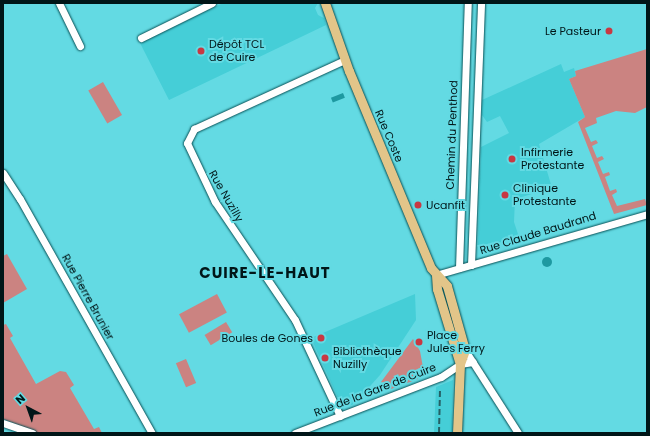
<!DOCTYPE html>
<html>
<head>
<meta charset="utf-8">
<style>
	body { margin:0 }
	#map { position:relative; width:650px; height:436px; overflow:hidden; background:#63dae3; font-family:Poppins,sans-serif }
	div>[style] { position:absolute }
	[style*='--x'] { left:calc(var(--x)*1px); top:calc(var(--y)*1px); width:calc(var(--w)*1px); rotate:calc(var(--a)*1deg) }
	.built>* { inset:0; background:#45ced7 }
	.green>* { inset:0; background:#cb8381; transform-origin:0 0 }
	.water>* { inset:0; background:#1e99a1; transform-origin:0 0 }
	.round { border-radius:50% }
	.roads { filter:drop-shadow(0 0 1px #085055) drop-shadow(0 0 1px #085055) }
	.minor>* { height:7px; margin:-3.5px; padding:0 3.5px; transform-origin:3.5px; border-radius:3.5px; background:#fff }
	.major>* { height:9px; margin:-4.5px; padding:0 4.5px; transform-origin:4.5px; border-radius:4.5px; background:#e2c589 }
	.rail>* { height:2px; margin-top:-1px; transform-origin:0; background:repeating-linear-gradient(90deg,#255f64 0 6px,transparent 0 9px) }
	.dots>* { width:11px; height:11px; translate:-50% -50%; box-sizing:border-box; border:2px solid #63dae3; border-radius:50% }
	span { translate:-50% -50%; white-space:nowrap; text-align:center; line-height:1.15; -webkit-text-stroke:4px #63dae3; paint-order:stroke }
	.poi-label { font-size:11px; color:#001618 }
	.right { translate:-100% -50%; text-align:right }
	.left { translate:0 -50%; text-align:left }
	.street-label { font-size:11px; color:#001618 }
	.district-label { font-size:15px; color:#001618; font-weight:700; letter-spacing:1px }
	.frame { position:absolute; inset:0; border:4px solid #001618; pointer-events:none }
	.north { position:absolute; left:8px; top:388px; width:40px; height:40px; -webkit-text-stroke:3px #63dae3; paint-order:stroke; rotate:319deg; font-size:11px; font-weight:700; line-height:16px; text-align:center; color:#001618 }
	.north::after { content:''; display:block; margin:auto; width:14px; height:18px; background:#001618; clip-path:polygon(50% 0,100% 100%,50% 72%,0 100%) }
</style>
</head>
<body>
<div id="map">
	<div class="built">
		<div style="clip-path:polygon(223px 3px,318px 3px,315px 8px,318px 15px,324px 18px,326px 25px,169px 100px,140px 43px)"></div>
		<div style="clip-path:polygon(561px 64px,564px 72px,574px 68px,576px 76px,569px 79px,585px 117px,539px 144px,552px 188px,515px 199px,514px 222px,519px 237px,481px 248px,478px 245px,481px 147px,509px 133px,500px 116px,487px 122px,482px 115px,482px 100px)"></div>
		<div style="clip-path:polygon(415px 294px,416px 320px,380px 375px,354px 404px,348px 406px,339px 400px,311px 338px)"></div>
		<div style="clip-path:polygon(453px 380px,452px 433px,434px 433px,436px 387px)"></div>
	</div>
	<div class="green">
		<div style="clip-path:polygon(647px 49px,647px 107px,635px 113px,616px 111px,596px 118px,597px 123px,585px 128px,591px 142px,596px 140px,598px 143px,592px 146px,597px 158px,602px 156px,604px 159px,598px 162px,603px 174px,609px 172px,610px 175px,605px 177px,610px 191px,616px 189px,617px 192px,612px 195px,617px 206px,645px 199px,647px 205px,614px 214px,578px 122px,585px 117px,569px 79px,576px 76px,575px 71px)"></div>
		<div style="left:103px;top:82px;width:38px;height:17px;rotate:60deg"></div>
		<div style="clip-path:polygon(7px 254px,27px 289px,3px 303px,3px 256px)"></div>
		<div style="left:217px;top:294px;width:21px;height:43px;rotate:62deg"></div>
		<div style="left:226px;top:322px;width:12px;height:25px;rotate:59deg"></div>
		<div style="clip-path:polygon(6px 324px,13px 336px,10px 338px,36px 384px,60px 371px,66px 372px,74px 385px,70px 388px,94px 429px,99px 427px,102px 433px,38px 433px,3px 419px,3px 325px)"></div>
		<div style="clip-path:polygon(413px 339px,420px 351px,424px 373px,417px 376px,418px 379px,391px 389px,381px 382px)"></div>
		<div style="left:186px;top:359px;width:26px;height:11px;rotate:67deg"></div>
	</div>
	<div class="water">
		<div style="left:343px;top:93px;width:5px;height:13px;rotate:68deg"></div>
		<div class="round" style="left:542px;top:257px;width:10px;height:10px"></div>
	</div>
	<div class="roads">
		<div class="minor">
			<div style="--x:59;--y:3;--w:48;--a:64"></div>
			<div style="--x:141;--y:38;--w:79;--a:-26.2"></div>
			<div style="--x:3;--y:173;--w:31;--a:57"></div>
			<div style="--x:20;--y:199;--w:269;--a:60.6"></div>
			<div style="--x:471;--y:265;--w:262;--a:-87.8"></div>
			<div style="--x:459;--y:268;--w:265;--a:-88.1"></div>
			<div style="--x:436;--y:275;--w:220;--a:-16.1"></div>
			<div style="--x:465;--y:350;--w:98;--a:57.4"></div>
			<div style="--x:340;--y:416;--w:106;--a:-115.1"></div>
			<div style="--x:295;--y:320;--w:143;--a:-124.1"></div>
			<div style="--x:215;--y:202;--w:65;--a:-115.4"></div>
			<div style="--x:187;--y:143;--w:16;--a:-63"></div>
			<div style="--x:194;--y:129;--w:166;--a:-24.6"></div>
			<div style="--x:3;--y:423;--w:31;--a:19"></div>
			<div style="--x:295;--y:433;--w:156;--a:-21"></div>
			<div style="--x:441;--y:377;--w:23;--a:-34"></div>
			<div style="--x:460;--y:364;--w:13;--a:-9"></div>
		</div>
		<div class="major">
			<div style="--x:325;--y:3;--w:72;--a:70.6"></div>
			<div style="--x:349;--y:71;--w:213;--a:67.4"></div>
			<div style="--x:431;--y:268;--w:24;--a:48"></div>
			<div style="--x:447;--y:286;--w:66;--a:74.3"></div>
			<div style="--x:465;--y:350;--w:15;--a:110"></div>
			<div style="--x:460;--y:364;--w:69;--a:92.5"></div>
			<div style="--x:436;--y:275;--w:14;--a:86"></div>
			<div style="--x:437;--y:289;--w:78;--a:73"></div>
		</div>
	</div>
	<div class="rail">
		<div style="--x:439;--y:433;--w:45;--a:-88.7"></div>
	</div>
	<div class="dots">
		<div style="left:609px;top:31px;background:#c83842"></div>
		<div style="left:201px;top:51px;background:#c83842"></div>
		<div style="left:512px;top:159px;background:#c83842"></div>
		<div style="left:505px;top:195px;background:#c83842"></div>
		<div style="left:418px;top:205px;background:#c83842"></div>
		<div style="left:321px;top:338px;background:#c83842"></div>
		<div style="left:419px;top:342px;background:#c83842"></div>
		<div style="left:325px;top:358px;background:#c83842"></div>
	</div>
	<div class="poi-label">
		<span class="right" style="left:601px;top:31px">Le Pasteur</span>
		<span class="left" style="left:209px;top:51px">Dépôt TCL<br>de Cuire</span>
		<span class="left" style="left:521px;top:159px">Infirmerie<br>Protestante</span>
		<span class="left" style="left:513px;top:195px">Clinique<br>Protestante</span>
		<span class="left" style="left:426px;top:205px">Ucanfit</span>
		<span class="left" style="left:427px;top:342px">Place<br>Jules Ferry</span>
		<span class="right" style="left:313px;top:338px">Boules de Gones</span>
		<span class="left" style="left:333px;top:358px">Bibliothèque<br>Nuzilly</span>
	</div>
	<div class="street-label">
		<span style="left:452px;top:135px;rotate:-88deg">Chemin du Penthod</span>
		<span style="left:389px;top:136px;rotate:67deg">Rue Coste</span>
		<span style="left:226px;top:196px;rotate:60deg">Rue Nuzilly</span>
		<span style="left:538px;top:233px;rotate:-17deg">Rue Claude Baudrand</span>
		<span style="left:88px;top:297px;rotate:61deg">Rue Pierre Brunier</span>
		<span style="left:375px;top:390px;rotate:-21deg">Rue de la Gare de Cuire</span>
	</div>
	<div class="district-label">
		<span style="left:265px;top:273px">CUIRE-LE-HAUT</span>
	</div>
	<div class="frame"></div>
	<div class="north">N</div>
</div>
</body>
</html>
